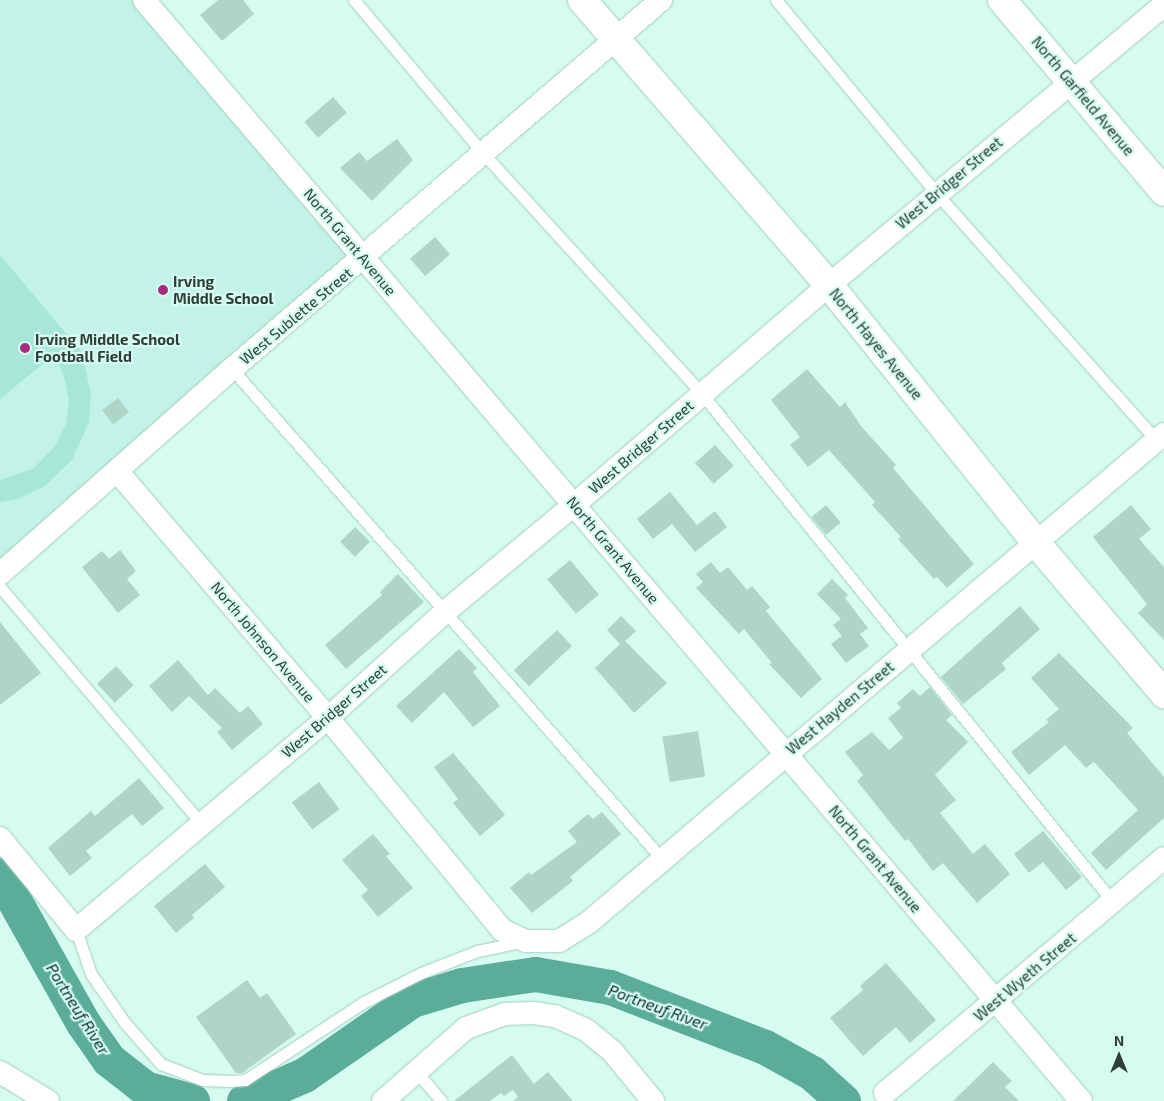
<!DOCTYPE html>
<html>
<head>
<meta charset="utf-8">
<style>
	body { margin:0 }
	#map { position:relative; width:1164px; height:1101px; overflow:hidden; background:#d6fcf2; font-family:"Exo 2",sans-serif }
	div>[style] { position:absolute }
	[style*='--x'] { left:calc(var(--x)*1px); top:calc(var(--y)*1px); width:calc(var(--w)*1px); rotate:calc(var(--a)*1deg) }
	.built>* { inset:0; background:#c3f3e6 }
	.green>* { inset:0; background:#a6e7d6 }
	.river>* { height:35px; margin:-17.5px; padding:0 17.5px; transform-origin:17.5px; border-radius:17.5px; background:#5bac99 }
	.building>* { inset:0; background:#afd4ca; transform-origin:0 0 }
	.roads { filter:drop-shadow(0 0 1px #a7cbc1) drop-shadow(0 0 1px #a7cbc1) }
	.service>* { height:11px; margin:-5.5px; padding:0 5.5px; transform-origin:5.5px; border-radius:5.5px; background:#fff }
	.minor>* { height:22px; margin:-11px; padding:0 11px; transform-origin:11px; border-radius:11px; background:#fff }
	.tertiary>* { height:28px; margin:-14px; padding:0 14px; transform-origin:14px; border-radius:14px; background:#fff }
	.dots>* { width:14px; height:14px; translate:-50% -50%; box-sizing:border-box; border:2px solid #d6fcf2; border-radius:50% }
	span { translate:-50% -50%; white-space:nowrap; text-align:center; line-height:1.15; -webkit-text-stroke:4.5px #d6fcf2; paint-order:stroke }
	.street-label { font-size:15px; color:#2f3e3a }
	.poi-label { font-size:15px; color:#2f3e3a; font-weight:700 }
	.left { translate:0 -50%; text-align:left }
	.water-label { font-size:16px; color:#0c332b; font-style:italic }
	.north { position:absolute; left:1094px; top:1031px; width:50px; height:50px; -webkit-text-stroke:4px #d6fcf2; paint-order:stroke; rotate:0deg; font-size:14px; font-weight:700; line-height:20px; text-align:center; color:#2f3e3a }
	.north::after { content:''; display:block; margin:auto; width:18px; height:22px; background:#2f3e3a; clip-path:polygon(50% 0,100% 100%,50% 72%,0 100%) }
</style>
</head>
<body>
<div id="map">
	<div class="built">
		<div style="clip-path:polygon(0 0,144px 0,364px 258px,0 574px)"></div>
	</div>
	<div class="green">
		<div style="clip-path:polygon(0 255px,81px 351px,91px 393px,89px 422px,72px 460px,45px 486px,18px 499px,0 502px,0 480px,34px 468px,55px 446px,66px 425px,69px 402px,64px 377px,55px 354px,0 399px)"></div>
	</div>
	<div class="river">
		<div style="--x:0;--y:875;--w:170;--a:60.7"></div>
		<div style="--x:83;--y:1023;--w:45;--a:54.9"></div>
		<div style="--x:109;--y:1060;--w:46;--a:37.9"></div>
		<div style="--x:145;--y:1088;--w:49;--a:15.5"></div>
		<div style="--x:244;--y:1101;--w:65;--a:-23.4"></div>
		<div style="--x:304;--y:1075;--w:131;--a:-34.8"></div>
		<div style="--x:412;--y:1000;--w:52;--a:-16.7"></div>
		<div style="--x:462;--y:985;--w:74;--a:-8.6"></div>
		<div style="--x:535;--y:974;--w:76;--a:9.8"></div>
		<div style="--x:610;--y:987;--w:166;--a:21.2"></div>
		<div style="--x:765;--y:1047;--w:54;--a:29"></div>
		<div style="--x:812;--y:1073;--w:42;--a:42.1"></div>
	</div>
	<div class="building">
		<div style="clip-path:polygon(218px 0,243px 0,254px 14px,222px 41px,200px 15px)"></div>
		<div style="left:333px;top:97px;width:21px;height:38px;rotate:49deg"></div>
		<div style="clip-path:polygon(397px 139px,413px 160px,372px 201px,340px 168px,359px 152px,367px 161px)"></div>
		<div style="left:435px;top:237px;width:23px;height:33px;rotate:49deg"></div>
		<div style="clip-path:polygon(807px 369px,840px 407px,845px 402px,861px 426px,896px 465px,893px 468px,974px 564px,947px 588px,937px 577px,934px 579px,898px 539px,901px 537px,872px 505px,875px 502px,829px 450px,808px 467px,790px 445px,800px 437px,771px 400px)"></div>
		<div style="left:118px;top:398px;width:18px;height:20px;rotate:52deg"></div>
		<div style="left:715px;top:445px;width:28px;height:27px;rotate:48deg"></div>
		<div style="clip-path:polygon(670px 492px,697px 525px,715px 511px,727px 527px,695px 552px,672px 524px,653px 539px,637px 519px)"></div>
		<div style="left:826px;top:505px;width:23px;height:19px;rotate:50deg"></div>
		<div style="clip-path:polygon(1131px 505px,1151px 529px,1139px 539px,1164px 567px,1164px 640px,1138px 613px,1147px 604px,1093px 537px)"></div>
		<div style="left:355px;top:527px;width:21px;height:21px;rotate:45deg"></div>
		<div style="clip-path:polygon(120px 550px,136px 571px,127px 579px,140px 595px,118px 613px,82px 567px,102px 551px,109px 559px)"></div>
		<div style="left:570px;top:560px;width:45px;height:30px;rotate:50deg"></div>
		<div style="clip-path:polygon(711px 562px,720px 573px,728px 567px,747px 590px,752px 586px,770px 607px,766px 611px,822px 679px,801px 698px,769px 664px,772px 663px,744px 629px,739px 634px,696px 588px,703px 582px,696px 574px)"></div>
		<div style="clip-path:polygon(398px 574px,424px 602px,346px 669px,325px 645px,382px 595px,380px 592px)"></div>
		<div style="clip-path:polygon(832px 579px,848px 595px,845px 598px,868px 628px,860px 634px,869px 646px,846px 663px,831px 644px,842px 636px,833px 625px,841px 619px,817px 594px)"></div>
		<div style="clip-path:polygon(1020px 606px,1040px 629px,1002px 663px,1006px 669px,963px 704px,941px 677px)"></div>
		<div style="clip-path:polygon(621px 616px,636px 631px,625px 641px,667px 683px,634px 713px,595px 668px,620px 644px,607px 630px)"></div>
		<div style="clip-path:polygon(0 622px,41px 673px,0 705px)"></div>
		<div style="left:557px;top:630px;width:22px;height:59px;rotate:47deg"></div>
		<div style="clip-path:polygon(459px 649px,477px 668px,473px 672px,500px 706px,473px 727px,444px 692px,412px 723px,396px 706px)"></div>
		<div style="clip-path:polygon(1059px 653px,1133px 728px,1127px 733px,1164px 777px,1164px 818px,1106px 870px,1091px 853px,1138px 810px,1094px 762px,1086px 768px,1065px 745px,1029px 775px,1011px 752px,1049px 722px,1046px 720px,1059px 709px,1031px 678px)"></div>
		<div style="clip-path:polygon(178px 660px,208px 695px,215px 688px,240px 713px,248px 706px,263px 724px,232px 750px,217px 732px,222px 728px,189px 696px,172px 712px,149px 686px)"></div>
		<div style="left:116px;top:666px;width:26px;height:26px;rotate:47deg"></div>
		<div style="clip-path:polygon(930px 687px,952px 715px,946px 720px,968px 742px,935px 775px,956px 800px,940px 813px,973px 854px,985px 844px,1010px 874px,977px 903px,943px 863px,933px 871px,908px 839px,905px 841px,857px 781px,863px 775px,845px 752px,872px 732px,889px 750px,903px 738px,888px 718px,901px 708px,897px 703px,913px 689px,920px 696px)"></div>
		<div style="left:698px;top:731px;width:46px;height:36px;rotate:81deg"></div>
		<div style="clip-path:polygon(453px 753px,505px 815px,480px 836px,453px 803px,458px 799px,434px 767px)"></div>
		<div style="clip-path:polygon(139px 778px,164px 808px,142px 826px,132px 814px,86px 851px,92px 858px,70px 876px,48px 848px,91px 811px,95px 816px)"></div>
		<div style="left:319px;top:782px;width:34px;height:34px;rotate:53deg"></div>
		<div style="clip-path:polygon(602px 812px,621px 834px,570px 877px,573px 881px,532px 913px,510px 888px,529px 872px,531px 875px,577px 842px,568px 831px,588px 814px,593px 819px)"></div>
		<div style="clip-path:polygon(1043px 831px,1082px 877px,1066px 890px,1043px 862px,1029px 873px,1014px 854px)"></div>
		<div style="clip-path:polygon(373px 834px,390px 854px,386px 856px,413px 888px,378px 917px,361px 896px,368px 890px,342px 860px)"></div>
		<div style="clip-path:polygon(205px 864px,225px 887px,192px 915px,194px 918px,176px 933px,154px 906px)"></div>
		<div style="clip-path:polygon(886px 963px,936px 1020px,910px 1043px,896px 1027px,863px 1056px,830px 1018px,863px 990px,860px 986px)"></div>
		<div style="clip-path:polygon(247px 980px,260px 998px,267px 993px,296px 1034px,242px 1073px,236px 1073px,196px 1017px)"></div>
		<div style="clip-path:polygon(512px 1055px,534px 1084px,548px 1072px,573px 1101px,513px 1101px,518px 1097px,513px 1090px,504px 1096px,501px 1093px,490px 1101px,454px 1101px)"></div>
		<div style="clip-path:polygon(993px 1062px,1012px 1081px,1005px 1087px,1019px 1101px,953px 1101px)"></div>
	</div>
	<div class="roads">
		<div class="service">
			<div style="--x:354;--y:0;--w:200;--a:49.9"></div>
			<div style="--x:483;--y:153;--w:326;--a:47.7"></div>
			<div style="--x:702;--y:394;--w:653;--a:51.03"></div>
			<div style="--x:776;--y:0;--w:252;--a:50.3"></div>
			<div style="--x:937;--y:194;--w:334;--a:48.3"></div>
			<div style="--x:232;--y:369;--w:652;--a:48.73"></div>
			<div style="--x:0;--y:587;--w:311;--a:49.6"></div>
			<div style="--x:76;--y:930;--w:46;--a:71.2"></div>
			<div style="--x:91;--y:974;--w:60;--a:55.2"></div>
			<div style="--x:125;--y:1023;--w:55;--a:48.7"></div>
			<div style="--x:161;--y:1064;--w:45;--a:20.9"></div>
			<div style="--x:203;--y:1080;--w:28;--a:2"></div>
			<div style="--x:231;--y:1081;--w:14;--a:-4"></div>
			<div style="--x:245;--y:1080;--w:140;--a:-33.3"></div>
			<div style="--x:362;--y:1003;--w:66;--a:-27"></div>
			<div style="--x:421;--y:973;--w:60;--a:-21.4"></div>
			<div style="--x:477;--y:951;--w:45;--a:-11.6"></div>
			<div style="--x:417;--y:1072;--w:38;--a:50"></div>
		</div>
		<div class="minor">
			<div style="--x:144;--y:0;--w:1446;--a:49.6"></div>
			<div style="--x:117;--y:471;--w:325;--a:49.5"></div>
			<div style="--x:328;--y:718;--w:274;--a:50.6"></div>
			<div style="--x:502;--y:930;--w:26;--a:25"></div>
			<div style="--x:526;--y:941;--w:33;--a:0"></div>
			<div style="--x:559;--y:941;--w:34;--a:-32"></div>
			<div style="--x:588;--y:923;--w:756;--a:-40.33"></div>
			<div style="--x:0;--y:574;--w:310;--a:-41.5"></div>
			<div style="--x:232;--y:369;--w:566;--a:-40.7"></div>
			<div style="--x:0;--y:838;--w:119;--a:50.4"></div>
			<div style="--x:76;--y:930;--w:329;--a:-40.1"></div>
			<div style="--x:328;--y:718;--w:158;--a:-42.2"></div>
			<div style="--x:445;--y:612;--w:168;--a:-39.7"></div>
			<div style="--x:574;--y:505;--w:337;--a:-40.8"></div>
			<div style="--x:829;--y:285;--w:437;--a:-39.9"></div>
			<div style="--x:0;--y:1072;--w:56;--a:31.1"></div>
			<div style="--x:885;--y:1093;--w:365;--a:-40.1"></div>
			<div style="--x:383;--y:1101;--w:111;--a:-41.3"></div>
			<div style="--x:466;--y:1028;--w:41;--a:-19.7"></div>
			<div style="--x:505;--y:1014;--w:28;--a:-2"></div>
			<div style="--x:533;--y:1013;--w:22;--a:8"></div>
			<div style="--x:555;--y:1016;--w:34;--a:24"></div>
			<div style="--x:586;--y:1030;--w:33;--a:39"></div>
			<div style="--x:612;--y:1051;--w:65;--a:50.6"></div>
		</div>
		<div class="tertiary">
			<div style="--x:582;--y:0;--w:377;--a:49.1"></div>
			<div style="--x:829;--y:285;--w:332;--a:51.2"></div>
			<div style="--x:1037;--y:544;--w:197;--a:49.7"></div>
			<div style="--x:1002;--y:0;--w:251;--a:49.8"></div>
		</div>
	</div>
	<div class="dots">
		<div style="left:163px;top:290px;background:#a72b7d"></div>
		<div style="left:25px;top:348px;background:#a72b7d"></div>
	</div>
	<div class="street-label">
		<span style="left:1083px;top:96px;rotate:50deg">North Garfield Avenue</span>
		<span style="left:949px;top:183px;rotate:-40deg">West Bridger Street</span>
		<span style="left:350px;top:242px;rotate:50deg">North Grant Avenue</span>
		<span style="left:296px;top:316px;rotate:-40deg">West Sublette Street</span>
		<span style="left:876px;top:344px;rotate:51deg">North Hayes Avenue</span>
		<span style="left:641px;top:447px;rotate:-41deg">West Bridger Street</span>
		<span style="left:613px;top:550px;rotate:50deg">North Grant Avenue</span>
		<span style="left:263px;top:642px;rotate:50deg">North Johnson Avenue</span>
		<span style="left:840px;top:708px;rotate:-40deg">West Hayden Street</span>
		<span style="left:334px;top:711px;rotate:-41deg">West Bridger Street</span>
		<span style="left:875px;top:859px;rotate:50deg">North Grant Avenue</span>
		<span style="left:1025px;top:977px;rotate:-40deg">West Wyeth Street</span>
	</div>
	<div class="poi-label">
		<span class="left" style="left:173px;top:290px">Irving<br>Middle School</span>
		<span class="left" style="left:35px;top:348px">Irving Middle School<br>Football Field</span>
	</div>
	<div class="water-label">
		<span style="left:658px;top:1007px;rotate:20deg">Portneuf River</span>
		<span style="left:78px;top:1009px;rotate:58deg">Portneuf River</span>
	</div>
	<div class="north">N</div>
</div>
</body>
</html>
